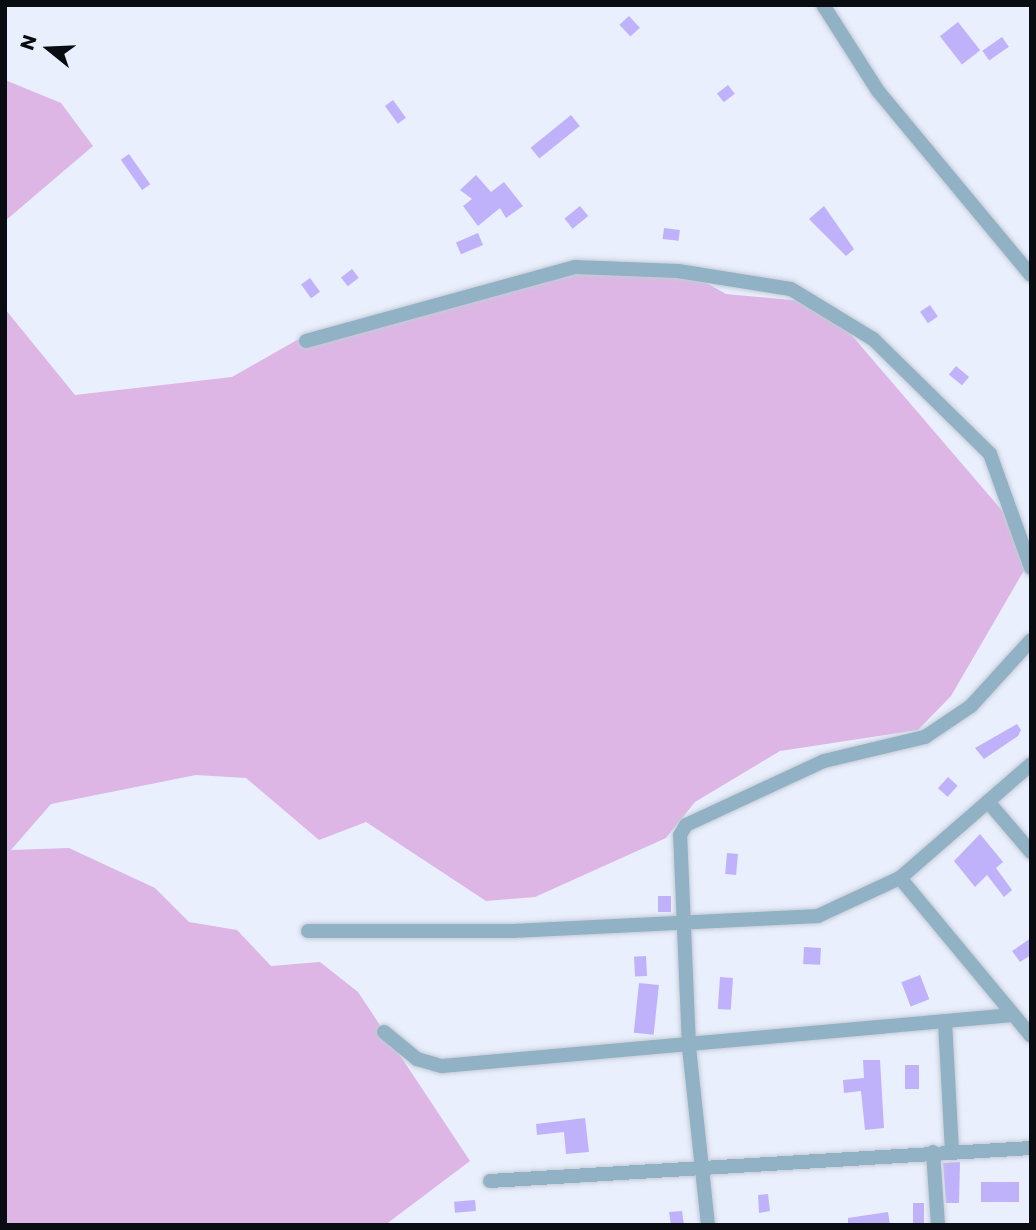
<!DOCTYPE html>
<html>
<head>
<meta charset="utf-8">
<style>
	body { margin:0 }
	#map { position:relative; width:1036px; height:1230px; overflow:hidden; background:#e9effc; font-family:Poppins,sans-serif }
	div>[style] { position:absolute }
	[style*='--x'] { left:calc(var(--x)*1px); top:calc(var(--y)*1px); width:calc(var(--w)*1px); rotate:calc(var(--a)*1deg) }
	.green>* { inset:0; background:#ddb6e5 }
	.building>* { inset:0; background:#c0b2fa; transform-origin:0 0 }
	.roads { filter:drop-shadow(0 0 2px #c5cbd6) drop-shadow(0 0 2px #c5cbd6) }
	.street>* { height:14px; margin:-7px; padding:0 7px; transform-origin:7px; border-radius:7px; background:#91b1c5 }
	span { translate:-50% -50%; white-space:nowrap; text-align:center; line-height:1.15; -webkit-text-stroke:7px #e9effc; paint-order:stroke }
	.frame { position:absolute; inset:0; border:7px solid #090c11; pointer-events:none }
	.north { position:absolute; left:14px; top:14px; width:70px; height:70px; -webkit-text-stroke:5px #e9effc; paint-order:stroke; rotate:288deg; font-size:19px; font-weight:700; line-height:28px; text-align:center; color:#090c11 }
	.north::after { content:''; display:block; margin:auto; width:24px; height:32px; background:#090c11; clip-path:polygon(50% 0,100% 100%,50% 72%,0 100%) }
</style>
</head>
<body>
<div id="map">
	<div class="green">
		<div style="clip-path:polygon(5px 80px,61px 103px,93px 146px,5px 221px)"></div>
		<div style="clip-path:polygon(545px 268px,694px 276px,726px 294px,824px 303px,1011px 521px,1026px 567px,951px 696px,918px 730px,780px 751px,695px 802px,666px 838px,535px 897px,486px 901px,366px 822px,319px 840px,246px 778px,196px 775px,51px 804px,11px 850px,69px 848px,155px 888px,189px 922px,237px 930px,271px 966px,320px 962px,358px 992px,470px 1161px,385px 1225px,5px 1225px,5px 309px,75px 395px,232px 377px,297px 340px)"></div>
	</div>
	<div class="building">
		<div style="left:629px;top:16px;width:16px;height:13px;rotate:47deg"></div>
		<div style="left:958px;top:22px;width:36px;height:23px;rotate:52deg"></div>
		<div style="left:1002px;top:37px;width:12px;height:24px;rotate:55deg"></div>
		<div style="left:728px;top:85px;width:11px;height:14px;rotate:52deg"></div>
		<div style="left:393px;top:100px;width:22px;height:10px;rotate:54deg"></div>
		<div style="left:571px;top:115px;width:14px;height:52px;rotate:51deg"></div>
		<div style="left:129px;top:154px;width:37px;height:10px;rotate:55deg"></div>
		<div style="clip-path:polygon(476px 175px,491px 192px,504px 182px,523px 206px,506px 218px,500px 208px,478px 226px,463px 206px,472px 199px,460px 190px)"></div>
		<div style="left:580px;top:206px;width:13px;height:20px;rotate:51deg"></div>
		<div style="clip-path:polygon(824px 206px,854px 249px,846px 256px,809px 219px)"></div>
		<div style="left:664px;top:228px;width:16px;height:11px;rotate:7deg"></div>
		<div style="left:478px;top:233px;width:13px;height:24px;rotate:67deg"></div>
		<div style="left:352px;top:269px;width:11px;height:14px;rotate:52deg"></div>
		<div style="left:310px;top:278px;width:17px;height:11px;rotate:54deg"></div>
		<div style="left:930px;top:305px;width:14px;height:12px;rotate:56deg"></div>
		<div style="left:956px;top:366px;width:17px;height:11px;rotate:40deg"></div>
		<div style="clip-path:polygon(1017px 724px,1021px 730px,1018px 736px,984px 759px,975px 748px)"></div>
		<div style="left:948px;top:777px;width:13px;height:15px;rotate:42deg"></div>
		<div style="clip-path:polygon(980px 834px,1003px 862px,996px 868px,1012px 890px,1004px 897px,987px 875px,975px 887px,954px 861px)"></div>
		<div style="left:727px;top:853px;width:11px;height:21px;rotate:5deg"></div>
		<div style="left:671px;top:896px;width:16px;height:13px;rotate:90deg"></div>
		<div style="clip-path:polygon(1031px 938px,1031px 955px,1020px 962px,1012px 951px)"></div>
		<div style="left:804px;top:947px;width:17px;height:17px;rotate:3deg"></div>
		<div style="left:646px;top:956px;width:20px;height:12px;rotate:87deg"></div>
		<div style="left:920px;top:975px;width:26px;height:20px;rotate:69deg"></div>
		<div style="left:720px;top:977px;width:13px;height:32px;rotate:4deg"></div>
		<div style="left:639px;top:983px;width:20px;height:50px;rotate:6deg"></div>
		<div style="clip-path:polygon(863px 1060px,880px 1060px,884px 1128px,865px 1130px,861px 1091px,844px 1093px,843px 1080px,864px 1078px)"></div>
		<div style="left:919px;top:1065px;width:24px;height:14px;rotate:90deg"></div>
		<div style="clip-path:polygon(585px 1118px,589px 1152px,566px 1154px,564px 1132px,537px 1135px,536px 1124px)"></div>
		<div style="clip-path:polygon(960px 1162px,959px 1203px,946px 1203px,943px 1163px)"></div>
		<div style="left:981px;top:1182px;width:38px;height:20px"></div>
		<div style="clip-path:polygon(768px 1194px,770px 1211px,759px 1213px,758px 1195px)"></div>
		<div style="left:475px;top:1200px;width:11px;height:21px;rotate:85deg"></div>
		<div style="left:913px;top:1203px;width:11px;height:20px"></div>
		<div style="clip-path:polygon(682px 1211px,684px 1225px,671px 1225px,669px 1212px)"></div>
		<div style="clip-path:polygon(888px 1212px,890px 1225px,848px 1225px,848px 1218px)"></div>
	</div>
	<div class="roads">
		<div class="street">
			<div style="--x:823;--y:5;--w:102;--a:57.4"></div>
			<div style="--x:878;--y:91;--w:239;--a:50.3"></div>
			<div style="--x:306;--y:341;--w:279;--a:-15.4"></div>
			<div style="--x:575;--y:267;--w:103;--a:2.2"></div>
			<div style="--x:678;--y:271;--w:114;--a:9.1"></div>
			<div style="--x:791;--y:289;--w:96;--a:31.4"></div>
			<div style="--x:873;--y:339;--w:164;--a:44.5"></div>
			<div style="--x:990;--y:454;--w:121;--a:70.2"></div>
			<div style="--x:990;--y:804;--w:63;--a:49.5"></div>
			<div style="--x:900;--y:878;--w:205;--a:50.3"></div>
			<div style="--x:308;--y:931;--w:205;--a:0"></div>
			<div style="--x:513;--y:931;--w:305;--a:-2.8"></div>
			<div style="--x:818;--y:916;--w:90;--a:-24.9"></div>
			<div style="--x:900;--y:878;--w:174;--a:-41"></div>
			<div style="--x:945;--y:1022;--w:129;--a:86.9"></div>
			<div style="--x:384;--y:1032;--w:43;--a:39.3"></div>
			<div style="--x:417;--y:1059;--w:26;--a:16"></div>
			<div style="--x:442;--y:1066;--w:573;--a:-5.1"></div>
			<div style="--x:933;--y:1152;--w:73;--a:86.1"></div>
			<div style="--x:490;--y:1181;--w:542;--a:-3.49"></div>
			<div style="--x:708;--y:1225;--w:179;--a:-96.1"></div>
			<div style="--x:689;--y:1047;--w:212;--a:-92.4"></div>
			<div style="--x:680;--y:835;--w:12;--a:-59"></div>
			<div style="--x:686;--y:825;--w:152;--a:-24.9"></div>
			<div style="--x:824;--y:761;--w:104;--a:-13.4"></div>
			<div style="--x:925;--y:737;--w:55;--a:-34"></div>
			<div style="--x:971;--y:706;--w:89;--a:-47.7"></div>
		</div>
	</div>
	<div class="frame"></div>
	<div class="north">N</div>
</div>
</body>
</html>
